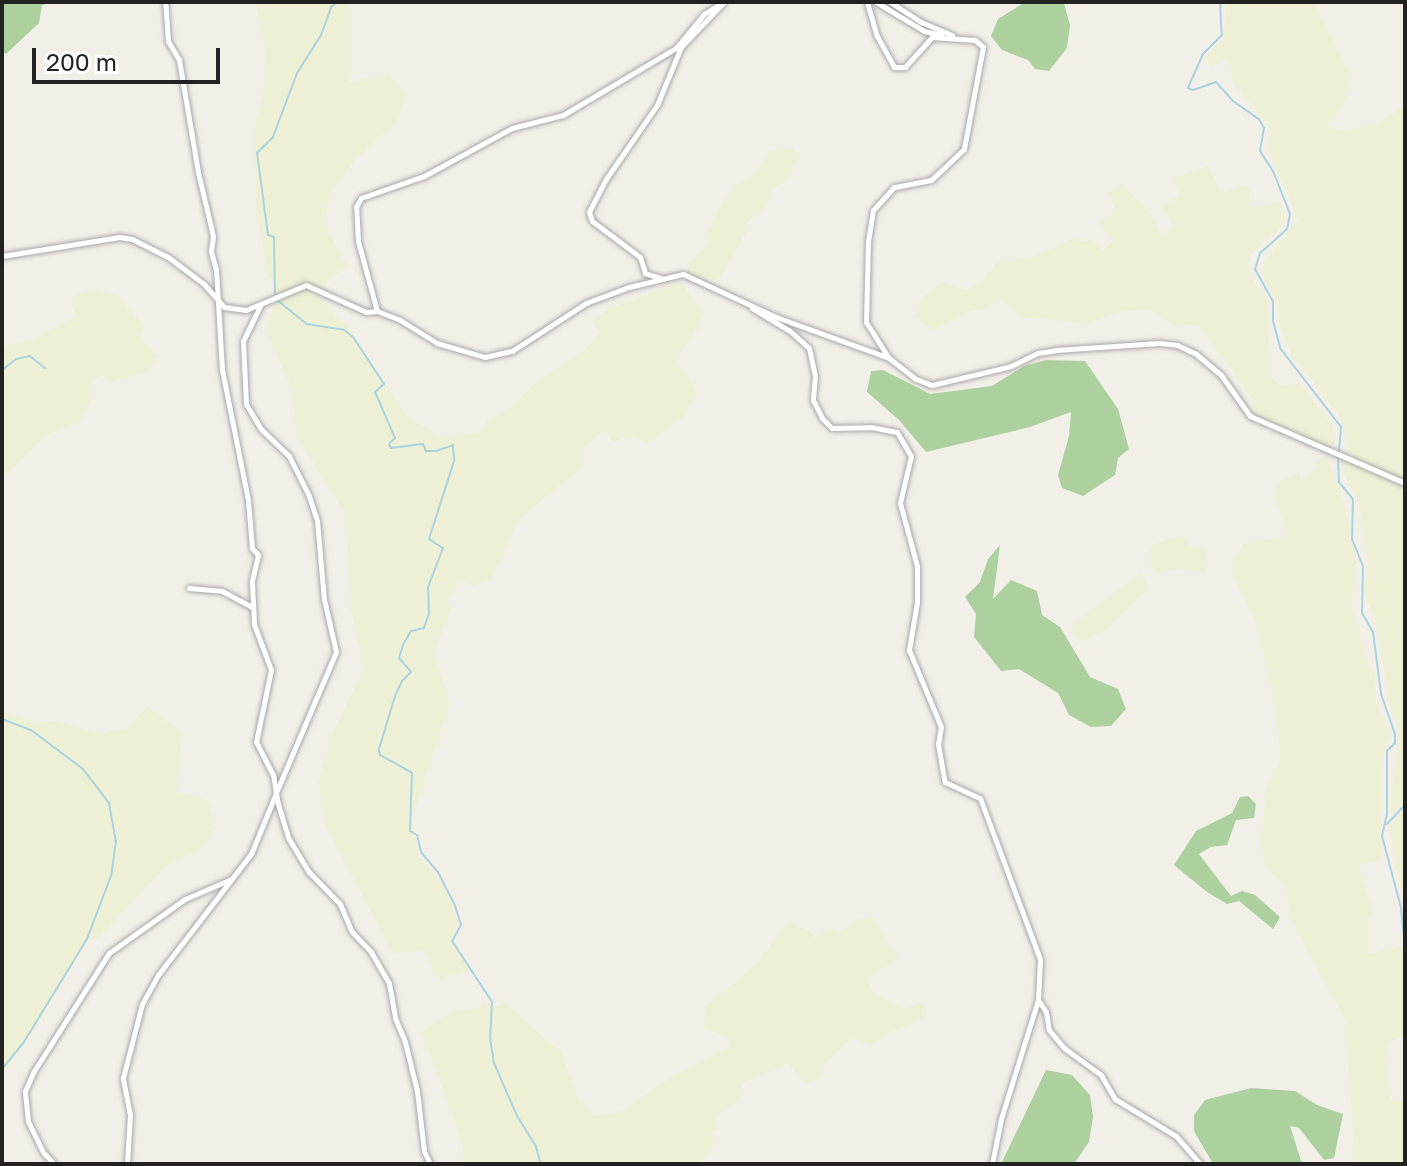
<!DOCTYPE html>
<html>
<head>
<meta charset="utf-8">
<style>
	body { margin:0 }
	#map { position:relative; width:1407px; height:1166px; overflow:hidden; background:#f2efe9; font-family:"Golos Text",sans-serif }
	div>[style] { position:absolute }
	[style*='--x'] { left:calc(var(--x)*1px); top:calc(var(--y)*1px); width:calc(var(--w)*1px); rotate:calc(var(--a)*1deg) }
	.farmland>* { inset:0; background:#eef0d5 }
	.forest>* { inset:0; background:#add19e }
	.stream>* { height:2px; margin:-1px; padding:0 1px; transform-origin:1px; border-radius:1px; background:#aad3df }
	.roads { filter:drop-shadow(0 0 2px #a9a9a9) drop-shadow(0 0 2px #a9a9a9) }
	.minor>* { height:5px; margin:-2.5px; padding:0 2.5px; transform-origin:2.5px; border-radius:2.5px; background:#fff }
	span { translate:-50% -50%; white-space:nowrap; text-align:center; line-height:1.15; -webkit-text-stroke:6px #fff; paint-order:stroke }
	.frame { position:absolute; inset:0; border:4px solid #222; pointer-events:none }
	.scale { position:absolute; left:32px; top:48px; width:188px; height:36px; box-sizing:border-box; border:4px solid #222; border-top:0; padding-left:10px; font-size:24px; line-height:28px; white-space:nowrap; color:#222; -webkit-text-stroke:6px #fff; paint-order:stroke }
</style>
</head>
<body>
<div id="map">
	<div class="farmland">
		<div style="clip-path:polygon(255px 2px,350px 2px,349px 82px,389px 74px,406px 94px,398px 121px,356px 159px,331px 191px,324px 224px,348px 267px,326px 282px,326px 290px,309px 283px,276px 293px,274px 280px,268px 277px,256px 208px,255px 122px,264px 91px,265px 50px)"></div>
		<div style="clip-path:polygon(1226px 2px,1314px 2px,1350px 74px,1345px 101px,1327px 126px,1341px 131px,1379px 123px,1405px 105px,1405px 481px,1349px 455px,1345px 424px,1291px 353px,1280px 325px,1277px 302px,1264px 279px,1263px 262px,1298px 220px,1269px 150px,1269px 127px,1234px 84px,1227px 59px,1211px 67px,1205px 58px,1224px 38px)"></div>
		<div style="clip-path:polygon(792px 148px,799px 158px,783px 183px,771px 190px,771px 199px,759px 214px,746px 223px,747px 231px,717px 282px,687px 273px,690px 262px,709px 244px,706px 238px,719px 206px,735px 186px,754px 174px,770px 151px)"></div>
		<div style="clip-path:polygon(1208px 166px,1222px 193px,1239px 186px,1249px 188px,1251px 208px,1281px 202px,1285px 218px,1278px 231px,1251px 254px,1247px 267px,1252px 279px,1267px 299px,1270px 375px,1281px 386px,1299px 383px,1332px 424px,1335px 442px,1330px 448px,1262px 420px,1255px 414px,1252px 399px,1198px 325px,1173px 324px,1149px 309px,1119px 312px,1088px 323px,1019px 317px,1004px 300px,993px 300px,989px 307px,966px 313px,931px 331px,916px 316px,919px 299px,944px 282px,966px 290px,984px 280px,996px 263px,1031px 257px,1077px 237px,1081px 242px,1093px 239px,1102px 251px,1113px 240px,1098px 223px,1116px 211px,1108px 193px,1122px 183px,1150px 213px,1164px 236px,1174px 226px,1162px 205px,1180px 196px,1174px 178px)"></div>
		<div style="clip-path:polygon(680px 282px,704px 312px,698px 329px,675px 359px,697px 390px,685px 416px,647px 443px,629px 435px,613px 443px,604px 430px,584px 448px,581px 468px,518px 520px,491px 580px,472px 586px,459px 580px,447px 600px,450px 609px,434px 654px,450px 704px,412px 818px,419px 857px,446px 887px,459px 923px,453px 937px,469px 971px,437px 980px,425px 951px,392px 953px,326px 826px,318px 783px,332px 734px,364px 668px,350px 606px,346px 516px,298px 438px,290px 385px,266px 331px,275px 300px,308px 290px,328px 305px,340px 321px,344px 321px,406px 416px,440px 436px,453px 437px,481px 432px,486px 421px,506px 411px,534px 384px,586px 349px,600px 331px,592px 321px,608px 309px)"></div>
		<div style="clip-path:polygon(94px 289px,118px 296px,144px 325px,140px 337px,157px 356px,150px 371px,109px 383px,103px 375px,91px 382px,90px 402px,79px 422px,45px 436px,2px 479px,2px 353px,7px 345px,32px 340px,76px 317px,71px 304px,74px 295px)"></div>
		<div style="clip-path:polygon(1327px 457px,1343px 500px,1357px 563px,1352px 608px,1369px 668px,1375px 675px,1376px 703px,1391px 733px,1381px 767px,1381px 859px,1359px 865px,1373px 912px,1369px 920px,1369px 954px,1401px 946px,1405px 966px,1405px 1035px,1388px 1043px,1386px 1061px,1391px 1100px,1405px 1101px,1405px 1164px,1355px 1164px,1345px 1020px,1291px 919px,1285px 886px,1266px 868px,1260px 843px,1267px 788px,1280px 760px,1275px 705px,1256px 622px,1235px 580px,1232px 564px,1242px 544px,1287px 536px,1275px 495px,1278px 481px,1299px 474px,1301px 480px,1317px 468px,1316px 460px)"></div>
		<div style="clip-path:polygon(1344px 460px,1405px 488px,1405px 801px,1392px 814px,1389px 808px,1397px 751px,1397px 721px,1389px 705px,1377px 624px,1366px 598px,1364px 585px,1369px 570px,1359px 503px,1342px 472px)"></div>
		<div style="clip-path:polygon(1184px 535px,1190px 546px,1208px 550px,1205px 572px,1182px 569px,1154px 572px,1149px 555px,1152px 544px)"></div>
		<div style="clip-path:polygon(1142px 573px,1148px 589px,1102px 633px,1083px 641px,1073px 635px,1075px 622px)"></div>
		<div style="clip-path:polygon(147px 707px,180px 731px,181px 760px,176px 792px,208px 800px,216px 829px,197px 852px,168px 864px,101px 936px,86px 942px,37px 1025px,2px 1075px,2px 711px,33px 722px,57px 721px,101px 734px,127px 728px)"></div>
		<div style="clip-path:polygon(1405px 809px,1405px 912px,1389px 827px)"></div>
		<div style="clip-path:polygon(872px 917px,898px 958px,867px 978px,874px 994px,906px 1009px,917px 1003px,927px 1007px,926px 1018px,889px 1033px,871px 1045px,851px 1038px,821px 1068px,821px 1078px,805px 1083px,788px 1064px,743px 1083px,740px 1100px,715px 1117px,717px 1127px,712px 1132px,715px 1140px,700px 1164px,465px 1164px,460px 1136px,421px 1031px,454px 1011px,479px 1007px,482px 1002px,495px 1006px,505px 1003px,562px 1053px,579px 1101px,594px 1116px,622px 1111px,673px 1076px,729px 1047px,728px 1037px,704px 1028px,705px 1007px,758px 962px,788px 922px,809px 931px,815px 938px,828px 928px,840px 932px,856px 920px)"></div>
	</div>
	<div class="forest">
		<div style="clip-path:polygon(2px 2px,51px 2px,42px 5px,39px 23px,6px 54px,2px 51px)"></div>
		<div style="clip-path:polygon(1025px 2px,1064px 4px,1070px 25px,1067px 48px,1049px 71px,1035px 69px,1028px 60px,1002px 50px,991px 36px,998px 19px)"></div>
		<div style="clip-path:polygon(1046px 360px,1085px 361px,1118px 409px,1129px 449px,1118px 458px,1115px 475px,1083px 496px,1062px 488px,1058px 475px,1069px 436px,1071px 412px,1030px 427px,926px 452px,899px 420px,867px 392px,871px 371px,883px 370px,930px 394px,992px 386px,1024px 366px)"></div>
		<div style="clip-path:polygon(1000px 545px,993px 599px,1011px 580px,1037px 591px,1042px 615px,1060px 627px,1090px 677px,1118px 689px,1126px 709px,1111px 726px,1091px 727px,1069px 715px,1058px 693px,1019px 669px,1001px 671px,974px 637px,976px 614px,965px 597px,980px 582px,988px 559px)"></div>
		<div style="clip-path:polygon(1248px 796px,1256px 804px,1254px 818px,1236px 820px,1227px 845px,1211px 847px,1199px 854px,1231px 896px,1242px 891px,1255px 895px,1280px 917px,1273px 929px,1239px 901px,1227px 904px,1207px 892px,1174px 865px,1196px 831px,1232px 813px,1240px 797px)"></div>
		<div style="clip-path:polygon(1046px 1070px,1072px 1075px,1090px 1095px,1093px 1117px,1089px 1142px,1074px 1164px,1001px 1164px)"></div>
		<div style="clip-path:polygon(1251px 1088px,1295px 1091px,1317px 1105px,1343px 1114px,1334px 1158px,1324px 1160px,1299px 1128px,1290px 1126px,1302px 1164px,1213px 1164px,1194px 1131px,1194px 1115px,1205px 1100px)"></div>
	</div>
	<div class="stream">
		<div style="--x:1220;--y:2;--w:33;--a:87"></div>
		<div style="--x:1222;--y:35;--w:27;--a:135"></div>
		<div style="--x:1203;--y:54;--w:37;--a:114"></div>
		<div style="--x:1188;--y:88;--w:5;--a:22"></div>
		<div style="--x:1193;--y:90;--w:24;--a:-19"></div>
		<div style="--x:1216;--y:82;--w:25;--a:48"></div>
		<div style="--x:1233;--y:101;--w:32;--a:35"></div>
		<div style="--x:1259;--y:119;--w:10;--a:61"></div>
		<div style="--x:1264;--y:128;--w:23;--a:100"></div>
		<div style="--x:1260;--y:151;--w:24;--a:57"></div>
		<div style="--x:1273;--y:171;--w:46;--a:68.4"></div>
		<div style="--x:1290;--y:214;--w:15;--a:101"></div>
		<div style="--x:1287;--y:229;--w:36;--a:138"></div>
		<div style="--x:1260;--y:253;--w:17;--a:107"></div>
		<div style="--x:1255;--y:269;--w:37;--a:61"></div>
		<div style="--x:1273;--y:301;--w:20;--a:90"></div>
		<div style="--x:1273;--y:321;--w:28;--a:75"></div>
		<div style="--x:1280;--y:348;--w:100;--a:52.3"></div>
		<div style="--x:1341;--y:427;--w:24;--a:95"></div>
		<div style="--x:275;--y:294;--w:57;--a:-91"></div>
		<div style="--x:274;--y:237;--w:6;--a:-162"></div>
		<div style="--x:268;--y:235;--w:83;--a:-97.6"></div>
		<div style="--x:257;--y:153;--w:23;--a:-45"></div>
		<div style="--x:273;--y:137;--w:68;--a:-69.4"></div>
		<div style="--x:297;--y:73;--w:45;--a:-57.7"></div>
		<div style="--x:321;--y:35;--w:30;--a:-70"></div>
		<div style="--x:331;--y:7;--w:9;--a:-36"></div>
		<div style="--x:277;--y:300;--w:38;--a:39"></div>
		<div style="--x:307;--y:324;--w:37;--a:9"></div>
		<div style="--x:344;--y:330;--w:11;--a:38"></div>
		<div style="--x:353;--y:337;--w:56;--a:56.6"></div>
		<div style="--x:384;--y:384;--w:12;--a:138"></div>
		<div style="--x:375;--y:392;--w:50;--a:66.5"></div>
		<div style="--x:395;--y:438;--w:8;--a:135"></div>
		<div style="--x:389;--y:444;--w:4;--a:63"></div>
		<div style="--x:391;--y:448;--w:32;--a:-7"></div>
		<div style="--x:423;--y:444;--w:8;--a:67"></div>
		<div style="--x:426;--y:451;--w:10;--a:0"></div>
		<div style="--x:436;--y:451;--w:18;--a:-19"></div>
		<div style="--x:453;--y:445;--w:16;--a:86"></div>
		<div style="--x:454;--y:461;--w:82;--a:107.8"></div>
		<div style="--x:429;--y:539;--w:17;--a:33"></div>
		<div style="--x:443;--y:548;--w:42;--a:111"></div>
		<div style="--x:428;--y:587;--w:27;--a:88"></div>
		<div style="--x:429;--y:614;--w:15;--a:110"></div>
		<div style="--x:424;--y:628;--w:13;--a:167"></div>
		<div style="--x:411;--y:631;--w:16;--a:120"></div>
		<div style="--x:403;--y:645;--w:14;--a:107"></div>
		<div style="--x:399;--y:658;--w:18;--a:49"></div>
		<div style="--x:411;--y:672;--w:13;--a:135"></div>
		<div style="--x:402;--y:681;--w:17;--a:115"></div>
		<div style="--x:395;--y:696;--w:55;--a:106.8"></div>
		<div style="--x:379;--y:749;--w:6;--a:81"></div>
		<div style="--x:380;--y:755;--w:37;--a:29"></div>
		<div style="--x:412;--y:773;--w:58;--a:92"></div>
		<div style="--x:410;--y:831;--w:8;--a:30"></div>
		<div style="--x:417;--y:835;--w:17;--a:77"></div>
		<div style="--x:421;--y:852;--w:26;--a:50"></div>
		<div style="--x:438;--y:872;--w:35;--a:63"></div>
		<div style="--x:454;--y:903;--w:23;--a:72"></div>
		<div style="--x:461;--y:925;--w:18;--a:119"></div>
		<div style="--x:452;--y:941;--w:73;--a:56.7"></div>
		<div style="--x:492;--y:1002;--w:36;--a:93"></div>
		<div style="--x:490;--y:1038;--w:25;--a:81"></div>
		<div style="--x:494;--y:1063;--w:58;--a:66.5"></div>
		<div style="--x:517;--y:1116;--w:36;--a:58"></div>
		<div style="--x:536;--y:1147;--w:18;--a:74"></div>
		<div style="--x:2;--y:370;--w:18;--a:-38"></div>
		<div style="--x:16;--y:359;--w:14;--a:-12"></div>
		<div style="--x:30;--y:356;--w:19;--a:39"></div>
		<div style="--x:1338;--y:457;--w:25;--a:88"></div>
		<div style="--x:1339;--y:482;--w:22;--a:51"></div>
		<div style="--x:1353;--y:499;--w:40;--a:91.4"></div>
		<div style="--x:1352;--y:539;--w:29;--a:68"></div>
		<div style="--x:1363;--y:566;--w:47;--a:91.2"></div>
		<div style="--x:1362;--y:613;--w:22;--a:60"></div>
		<div style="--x:1373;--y:632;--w:63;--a:82.6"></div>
		<div style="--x:1381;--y:694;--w:42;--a:70.7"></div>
		<div style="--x:1395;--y:734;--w:9;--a:90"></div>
		<div style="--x:1395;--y:743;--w:11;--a:135"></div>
		<div style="--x:1387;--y:751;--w:63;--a:90"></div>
		<div style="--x:1387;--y:814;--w:23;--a:103"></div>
		<div style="--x:1382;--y:836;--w:74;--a:75.2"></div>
		<div style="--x:1401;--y:908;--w:37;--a:84"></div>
		<div style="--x:2;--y:719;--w:31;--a:21"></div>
		<div style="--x:31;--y:730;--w:65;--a:36.9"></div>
		<div style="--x:83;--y:769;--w:43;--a:52.6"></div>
		<div style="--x:109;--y:803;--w:39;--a:80"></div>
		<div style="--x:116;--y:841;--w:35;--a:98"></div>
		<div style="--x:111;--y:876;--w:67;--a:110.9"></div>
		<div style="--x:87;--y:939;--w:121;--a:121.5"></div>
		<div style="--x:24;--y:1042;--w:35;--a:129"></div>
		<div style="--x:1387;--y:824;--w:26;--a:-47"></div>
	</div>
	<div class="roads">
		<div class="minor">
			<div style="--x:867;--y:2;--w:35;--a:74"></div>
			<div style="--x:877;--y:36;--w:35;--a:61"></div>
			<div style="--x:894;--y:67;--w:11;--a:0"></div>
			<div style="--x:905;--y:67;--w:40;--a:-48"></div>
			<div style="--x:932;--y:37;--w:43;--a:4"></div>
			<div style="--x:975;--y:40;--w:11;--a:41"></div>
			<div style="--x:983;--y:47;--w:104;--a:100.6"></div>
			<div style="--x:964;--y:149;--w:45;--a:136.8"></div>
			<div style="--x:931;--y:180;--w:38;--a:169"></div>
			<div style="--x:894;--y:187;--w:31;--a:132"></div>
			<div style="--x:873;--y:210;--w:31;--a:99"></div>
			<div style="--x:868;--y:241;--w:81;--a:91.4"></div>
			<div style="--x:866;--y:322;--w:41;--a:57.8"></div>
			<div style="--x:876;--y:2;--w:56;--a:31.1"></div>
			<div style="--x:924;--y:31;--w:18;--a:13"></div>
			<div style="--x:890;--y:2;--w:37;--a:33"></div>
			<div style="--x:921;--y:22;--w:34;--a:23"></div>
			<div style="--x:2;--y:256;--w:119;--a:-9.2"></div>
			<div style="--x:119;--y:237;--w:13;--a:9"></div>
			<div style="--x:132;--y:239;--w:40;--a:26.6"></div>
			<div style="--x:168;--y:257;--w:45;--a:36.9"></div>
			<div style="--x:204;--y:284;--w:30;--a:49"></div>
			<div style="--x:224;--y:307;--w:22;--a:8"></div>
			<div style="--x:246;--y:310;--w:65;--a:-22.6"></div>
			<div style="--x:306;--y:285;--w:66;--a:24.2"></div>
			<div style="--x:366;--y:312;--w:11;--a:-5"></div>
			<div style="--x:377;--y:311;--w:25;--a:21"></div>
			<div style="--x:400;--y:320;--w:44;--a:31.9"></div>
			<div style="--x:437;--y:343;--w:50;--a:16.3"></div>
			<div style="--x:485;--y:357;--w:28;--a:-13"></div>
			<div style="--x:512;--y:351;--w:88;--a:-33"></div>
			<div style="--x:586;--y:303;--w:46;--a:-20.4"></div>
			<div style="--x:629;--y:287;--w:56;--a:-13.5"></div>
			<div style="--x:683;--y:274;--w:102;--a:24.8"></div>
			<div style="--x:776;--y:317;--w:120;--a:19.9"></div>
			<div style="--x:889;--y:358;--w:34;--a:38"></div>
			<div style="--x:916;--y:379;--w:17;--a:21"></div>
			<div style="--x:932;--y:385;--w:81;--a:-13.5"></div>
			<div style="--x:1011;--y:366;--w:30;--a:-26"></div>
			<div style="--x:1038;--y:353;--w:18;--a:-9"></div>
			<div style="--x:1056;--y:350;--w:103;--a:-3.9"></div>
			<div style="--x:1159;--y:343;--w:18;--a:6"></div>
			<div style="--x:1177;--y:345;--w:21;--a:25"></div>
			<div style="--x:1196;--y:354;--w:33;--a:40"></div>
			<div style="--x:1221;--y:375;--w:50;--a:54.7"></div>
			<div style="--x:1250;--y:416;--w:169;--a:23.4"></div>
			<div style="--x:663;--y:279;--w:19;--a:-162"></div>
			<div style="--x:645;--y:273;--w:17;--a:-107"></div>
			<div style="--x:640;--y:257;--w:60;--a:-143.1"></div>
			<div style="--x:592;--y:221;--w:9;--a:-108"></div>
			<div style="--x:589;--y:212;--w:37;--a:-63"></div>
			<div style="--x:606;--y:179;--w:90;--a:-55.4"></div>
			<div style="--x:657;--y:105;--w:63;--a:-67.5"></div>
			<div style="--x:681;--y:47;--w:61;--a:-46.3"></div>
			<div style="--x:261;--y:304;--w:41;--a:115.9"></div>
			<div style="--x:243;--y:341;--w:63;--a:87.3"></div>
			<div style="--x:246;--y:404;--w:29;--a:59"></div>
			<div style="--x:261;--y:429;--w:39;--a:44"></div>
			<div style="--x:289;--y:456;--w:45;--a:63.4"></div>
			<div style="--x:309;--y:496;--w:26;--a:72"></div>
			<div style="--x:317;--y:521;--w:78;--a:84.9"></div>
			<div style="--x:324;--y:599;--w:54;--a:77.2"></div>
			<div style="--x:336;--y:652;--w:153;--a:113.1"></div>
			<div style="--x:276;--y:793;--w:11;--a:80"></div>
			<div style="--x:278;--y:804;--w:37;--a:73"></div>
			<div style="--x:289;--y:839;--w:39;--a:59"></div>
			<div style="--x:309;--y:872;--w:45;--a:45.9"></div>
			<div style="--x:340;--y:904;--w:30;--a:67"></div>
			<div style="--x:352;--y:932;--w:28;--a:46"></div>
			<div style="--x:371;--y:952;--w:36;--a:60"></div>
			<div style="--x:389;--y:983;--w:36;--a:80"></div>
			<div style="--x:395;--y:1018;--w:26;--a:67"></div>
			<div style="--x:405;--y:1042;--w:50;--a:76.2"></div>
			<div style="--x:417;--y:1091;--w:60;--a:83.3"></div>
			<div style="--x:424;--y:1151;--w:14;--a:65"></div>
			<div style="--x:752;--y:308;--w:44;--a:31.2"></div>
			<div style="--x:790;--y:331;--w:25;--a:42"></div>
			<div style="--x:809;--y:348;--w:29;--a:78"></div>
			<div style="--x:815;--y:376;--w:24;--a:95"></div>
			<div style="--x:813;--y:400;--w:20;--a:63"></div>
			<div style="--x:822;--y:418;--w:14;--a:45"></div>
			<div style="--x:832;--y:428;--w:39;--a:-1"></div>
			<div style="--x:871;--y:427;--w:26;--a:11"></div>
			<div style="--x:897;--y:432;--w:28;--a:60"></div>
			<div style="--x:911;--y:456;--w:48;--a:103.2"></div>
			<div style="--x:900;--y:503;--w:65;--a:74.9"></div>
			<div style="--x:917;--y:566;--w:36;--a:90"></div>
			<div style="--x:917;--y:602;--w:49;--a:99.5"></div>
			<div style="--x:909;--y:650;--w:83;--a:67.4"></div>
			<div style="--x:941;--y:727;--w:17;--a:100"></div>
			<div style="--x:938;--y:744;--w:39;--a:80"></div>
			<div style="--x:945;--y:782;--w:38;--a:25"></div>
			<div style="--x:980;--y:798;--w:172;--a:69.6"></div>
			<div style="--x:1040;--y:959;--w:41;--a:92.8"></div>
			<div style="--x:1038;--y:1000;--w:125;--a:107.3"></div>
			<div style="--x:1001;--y:1119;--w:46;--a:101.3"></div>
			<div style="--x:377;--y:311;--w:73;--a:-105.2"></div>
			<div style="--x:358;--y:241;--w:34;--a:-93"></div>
			<div style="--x:356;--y:207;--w:10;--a:-61"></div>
			<div style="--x:361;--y:198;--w:67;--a:-19.2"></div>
			<div style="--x:424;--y:176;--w:100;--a:-28.6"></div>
			<div style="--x:512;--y:128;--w:53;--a:-14.3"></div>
			<div style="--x:563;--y:115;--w:131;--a:-30.7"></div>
			<div style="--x:676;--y:48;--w:44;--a:-50.5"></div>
			<div style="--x:704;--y:14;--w:22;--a:-32"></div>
			<div style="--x:189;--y:588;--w:33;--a:5"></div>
			<div style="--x:222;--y:591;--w:34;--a:28"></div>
			<div style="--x:1038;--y:1000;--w:14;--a:56"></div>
			<div style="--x:1046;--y:1012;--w:18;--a:81"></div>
			<div style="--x:1049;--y:1030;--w:23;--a:50"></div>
			<div style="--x:1064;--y:1048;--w:46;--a:36.1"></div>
			<div style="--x:1101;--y:1075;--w:28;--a:60"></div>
			<div style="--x:1115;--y:1099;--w:71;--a:31.2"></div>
			<div style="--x:1176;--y:1136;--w:37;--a:49"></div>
			<div style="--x:54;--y:1164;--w:16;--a:-133"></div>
			<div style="--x:43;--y:1152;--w:34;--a:-116"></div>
			<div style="--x:28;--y:1121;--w:30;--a:-96"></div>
			<div style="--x:25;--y:1091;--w:22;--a:-66"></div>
			<div style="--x:34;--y:1071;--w:140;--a:-57.6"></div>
			<div style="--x:109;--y:953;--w:93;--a:-35.4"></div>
			<div style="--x:185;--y:899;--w:48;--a:-23.4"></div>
			<div style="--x:127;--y:1164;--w:49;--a:-86.5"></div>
			<div style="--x:130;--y:1115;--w:38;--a:-101"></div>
			<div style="--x:123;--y:1078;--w:76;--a:-75.6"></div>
			<div style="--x:142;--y:1004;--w:33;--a:-61"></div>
			<div style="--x:158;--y:975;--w:153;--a:-52.5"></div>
			<div style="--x:251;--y:854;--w:66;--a:-67.7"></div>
			<div style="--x:276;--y:793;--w:18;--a:-99"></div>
			<div style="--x:273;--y:775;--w:37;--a:-117"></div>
			<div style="--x:256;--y:742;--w:74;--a:-78.2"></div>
			<div style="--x:271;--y:670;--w:49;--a:-110.3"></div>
			<div style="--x:254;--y:624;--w:43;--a:-92.7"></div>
			<div style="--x:252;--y:581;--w:27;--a:-77"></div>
			<div style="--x:258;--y:555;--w:9;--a:-131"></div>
			<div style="--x:252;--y:548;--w:48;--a:-94.8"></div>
			<div style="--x:248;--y:500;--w:133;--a:-101.3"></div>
			<div style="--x:222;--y:370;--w:100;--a:-93.4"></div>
			<div style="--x:216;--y:270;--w:20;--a:-105"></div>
			<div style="--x:211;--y:251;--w:15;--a:-82"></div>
			<div style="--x:213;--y:236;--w:66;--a:-103.2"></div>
			<div style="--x:198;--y:172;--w:114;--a:-99.6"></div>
			<div style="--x:179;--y:60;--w:22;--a:-120"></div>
			<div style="--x:168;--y:41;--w:39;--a:-94"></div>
		</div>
	</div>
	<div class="frame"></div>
	<div class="scale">200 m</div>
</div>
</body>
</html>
